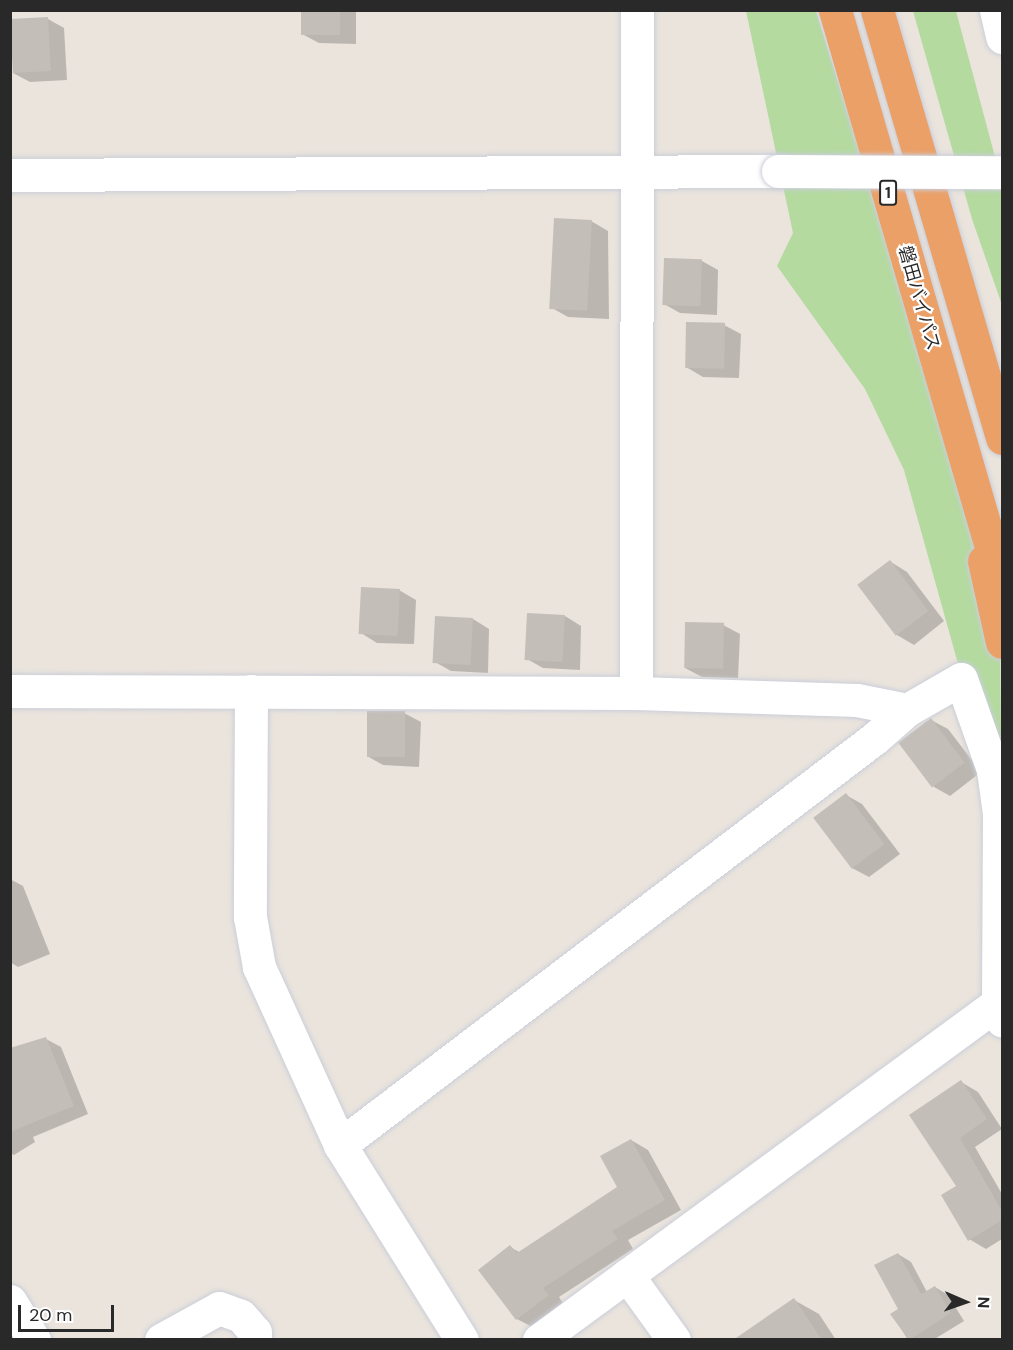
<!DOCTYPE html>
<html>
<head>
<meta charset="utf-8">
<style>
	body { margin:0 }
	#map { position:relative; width:1013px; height:1350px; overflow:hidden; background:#eae4dd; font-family:"DM Sans","Noto Sans JP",sans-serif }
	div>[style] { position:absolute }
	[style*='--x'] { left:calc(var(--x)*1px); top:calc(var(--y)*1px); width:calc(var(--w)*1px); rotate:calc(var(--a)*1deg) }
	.green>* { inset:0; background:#b4daa0 }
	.shadow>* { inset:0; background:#0003 }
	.building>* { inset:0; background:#c3beb8; transform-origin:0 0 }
	.roads { filter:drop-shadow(0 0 2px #cbced9) drop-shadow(0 0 2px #cbced9) }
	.minor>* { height:33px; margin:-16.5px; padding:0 16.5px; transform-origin:16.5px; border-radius:16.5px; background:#fff }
	.highway>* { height:33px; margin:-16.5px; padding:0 16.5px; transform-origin:16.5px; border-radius:16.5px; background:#eba067 }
	.bridges { filter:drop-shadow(0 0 2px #cbced9) drop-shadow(0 0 2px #cbced9) }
	.minor-bridge>* { height:33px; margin:-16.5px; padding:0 16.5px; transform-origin:16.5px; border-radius:16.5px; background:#fff }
	span { translate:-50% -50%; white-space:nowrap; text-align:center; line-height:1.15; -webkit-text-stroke:4.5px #fff; paint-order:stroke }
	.shield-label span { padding:2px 4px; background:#fff; border:2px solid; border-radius:4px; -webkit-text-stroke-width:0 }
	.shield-label { font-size:16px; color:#292929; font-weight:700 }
	.street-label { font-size:18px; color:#292929 }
	.frame { position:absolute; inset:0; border:12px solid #292929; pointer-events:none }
	.north { position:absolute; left:935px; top:1272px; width:60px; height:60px; -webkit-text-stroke:4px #fff; paint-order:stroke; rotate:92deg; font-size:16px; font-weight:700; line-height:24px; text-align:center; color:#292929 }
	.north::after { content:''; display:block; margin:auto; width:21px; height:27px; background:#292929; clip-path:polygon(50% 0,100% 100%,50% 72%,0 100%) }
	.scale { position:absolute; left:18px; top:1305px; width:96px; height:27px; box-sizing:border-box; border:3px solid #292929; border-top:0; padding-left:8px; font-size:18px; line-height:21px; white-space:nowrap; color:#292929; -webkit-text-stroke:4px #fff; paint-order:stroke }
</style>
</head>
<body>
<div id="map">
	<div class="green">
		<div style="clip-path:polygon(746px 11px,816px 11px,844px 101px,1000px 632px,1002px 853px,967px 696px,904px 470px,865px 389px,777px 266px,793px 233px)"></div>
		<div style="clip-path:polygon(913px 11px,956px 11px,1002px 183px,1002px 305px,972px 219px)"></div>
	</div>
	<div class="shadow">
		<div style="clip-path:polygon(303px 10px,356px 10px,356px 44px,319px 43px,302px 34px)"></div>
		<div style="clip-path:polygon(48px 19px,64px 28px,67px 80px,30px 82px,13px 73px)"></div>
		<div style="clip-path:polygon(591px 221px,608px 231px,609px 319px,568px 317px,552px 308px)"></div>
		<div style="clip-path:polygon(702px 261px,718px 270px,717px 315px,680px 313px,664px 304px)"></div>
		<div style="clip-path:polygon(724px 325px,741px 334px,739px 378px,703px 377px,686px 367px)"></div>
		<div style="clip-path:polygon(891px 562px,907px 572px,944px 621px,914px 645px,897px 635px,860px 586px)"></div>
		<div style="clip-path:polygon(399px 590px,416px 600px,414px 644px,377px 643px,361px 633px)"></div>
		<div style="clip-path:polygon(565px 616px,581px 626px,580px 670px,543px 668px,527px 659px)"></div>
		<div style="clip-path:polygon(473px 619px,489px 629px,488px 673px,451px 671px,435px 662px)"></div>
		<div style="clip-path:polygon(723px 625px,740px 634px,738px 678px,702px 677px,685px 668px)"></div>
		<div style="clip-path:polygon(404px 713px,421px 722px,419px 767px,383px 765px,367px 756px)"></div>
		<div style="clip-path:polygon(931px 720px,948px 729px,981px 772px,950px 796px,934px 787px)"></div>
		<div style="clip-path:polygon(846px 795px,862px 804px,900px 854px,869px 877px,852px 868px)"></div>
		<div style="clip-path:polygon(10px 879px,23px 886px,50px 954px,18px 967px,10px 962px)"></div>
		<div style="clip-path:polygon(46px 1039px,61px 1047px,88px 1114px,33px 1137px,35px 1142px,14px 1155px,10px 1153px,10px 1108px)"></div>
		<div style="clip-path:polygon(961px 1082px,978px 1092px,1002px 1129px,975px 1147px,1002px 1194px,1002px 1239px,986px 1249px,969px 1239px,958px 1187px)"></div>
		<div style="clip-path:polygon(631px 1140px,648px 1150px,681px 1210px,628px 1240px,633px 1249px,559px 1297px,564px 1305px,534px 1328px,517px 1319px,510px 1247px,521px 1253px,619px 1188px)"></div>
		<div style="clip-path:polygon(898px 1254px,911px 1262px,927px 1292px,935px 1287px,948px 1295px,964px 1321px,933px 1340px,908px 1340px,892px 1314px,900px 1309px)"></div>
		<div style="clip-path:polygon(794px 1300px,819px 1314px,836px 1340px,736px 1340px)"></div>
	</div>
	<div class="building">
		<div style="left:301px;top:10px;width:39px;height:25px"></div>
		<div style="left:48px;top:17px;width:54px;height:38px;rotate:87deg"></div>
		<div style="left:554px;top:218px;width:38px;height:91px;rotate:3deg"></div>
		<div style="left:664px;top:258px;width:38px;height:47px;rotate:2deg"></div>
		<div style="left:686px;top:322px;width:39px;height:46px;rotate:1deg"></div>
		<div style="left:890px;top:560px;width:64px;height:41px;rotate:53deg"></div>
		<div style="left:361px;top:587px;width:39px;height:47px;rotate:3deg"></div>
		<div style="left:527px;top:613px;width:38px;height:47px;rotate:3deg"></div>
		<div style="left:435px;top:616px;width:38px;height:47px;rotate:3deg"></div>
		<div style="left:685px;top:622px;width:39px;height:46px;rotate:1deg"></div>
		<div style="left:367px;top:711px;width:38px;height:46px"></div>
		<div style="left:931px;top:718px;width:56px;height:41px;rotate:53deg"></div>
		<div style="left:846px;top:793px;width:64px;height:41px;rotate:53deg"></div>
		<div style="clip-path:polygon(46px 1037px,74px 1106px,10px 1132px,10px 1048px)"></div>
		<div style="clip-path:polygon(961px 1080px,987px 1119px,960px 1138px,1002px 1211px,1002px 1220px,968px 1241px,941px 1195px,956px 1186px,909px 1115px)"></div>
		<div style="clip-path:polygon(631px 1139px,665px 1200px,612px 1231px,618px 1239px,543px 1288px,549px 1295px,516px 1320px,478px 1270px,510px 1245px,517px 1253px,617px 1187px,600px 1156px)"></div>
		<div style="clip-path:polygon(898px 1253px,921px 1294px,935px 1286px,951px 1313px,909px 1340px,890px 1314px,898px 1309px,874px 1265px)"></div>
		<div style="clip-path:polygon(794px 1298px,822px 1340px,733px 1340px)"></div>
	</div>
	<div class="roads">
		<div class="minor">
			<div style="--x:996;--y:10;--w:28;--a:77"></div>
			<div style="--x:10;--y:175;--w:768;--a:-0.3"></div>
			<div style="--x:10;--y:691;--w:626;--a:0.18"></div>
			<div style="--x:636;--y:693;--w:221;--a:1.8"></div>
			<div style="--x:857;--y:700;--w:51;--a:11.3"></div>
			<div style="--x:251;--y:691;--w:226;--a:90.3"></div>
			<div style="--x:250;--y:917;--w:51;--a:79.8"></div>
			<div style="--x:259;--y:967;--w:196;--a:65.5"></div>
			<div style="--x:340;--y:1145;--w:230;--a:58"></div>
			<div style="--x:636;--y:693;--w:683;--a:-89.92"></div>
			<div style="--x:340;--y:1145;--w:672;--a:-37.26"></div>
			<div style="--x:875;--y:738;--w:43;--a:-41.2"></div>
			<div style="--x:907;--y:710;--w:62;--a:-29.9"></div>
			<div style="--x:961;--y:679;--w:96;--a:70.6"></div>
			<div style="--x:993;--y:770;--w:44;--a:82.2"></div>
			<div style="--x:999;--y:814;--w:189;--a:90.3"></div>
			<div style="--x:998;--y:1003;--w:18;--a:77"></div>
			<div style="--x:627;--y:1275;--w:80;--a:54.1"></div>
			<div style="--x:10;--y:1301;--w:46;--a:58.4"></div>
			<div style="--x:161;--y:1340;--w:66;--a:-28.9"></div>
			<div style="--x:219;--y:1308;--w:23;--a:20"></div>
			<div style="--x:241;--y:1316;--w:21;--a:49"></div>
			<div style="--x:255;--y:1332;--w:8;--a:90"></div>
			<div style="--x:539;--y:1340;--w:574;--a:-36.29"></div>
		</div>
		<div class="highway">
			<div style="--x:835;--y:10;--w:599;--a:73.8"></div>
			<div style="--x:877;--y:10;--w:446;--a:73.7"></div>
			<div style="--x:984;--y:561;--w:83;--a:77.5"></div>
		</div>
	</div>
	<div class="bridges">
		<div class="minor-bridge">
			<div style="--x:778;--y:171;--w:224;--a:0.3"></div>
		</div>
	</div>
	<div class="shield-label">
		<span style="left:888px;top:193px">1</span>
	</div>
	<div class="street-label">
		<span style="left:919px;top:298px;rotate:74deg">磐田バイパス</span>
	</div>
	<div class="frame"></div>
	<div class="north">N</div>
	<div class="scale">20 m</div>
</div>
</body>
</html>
